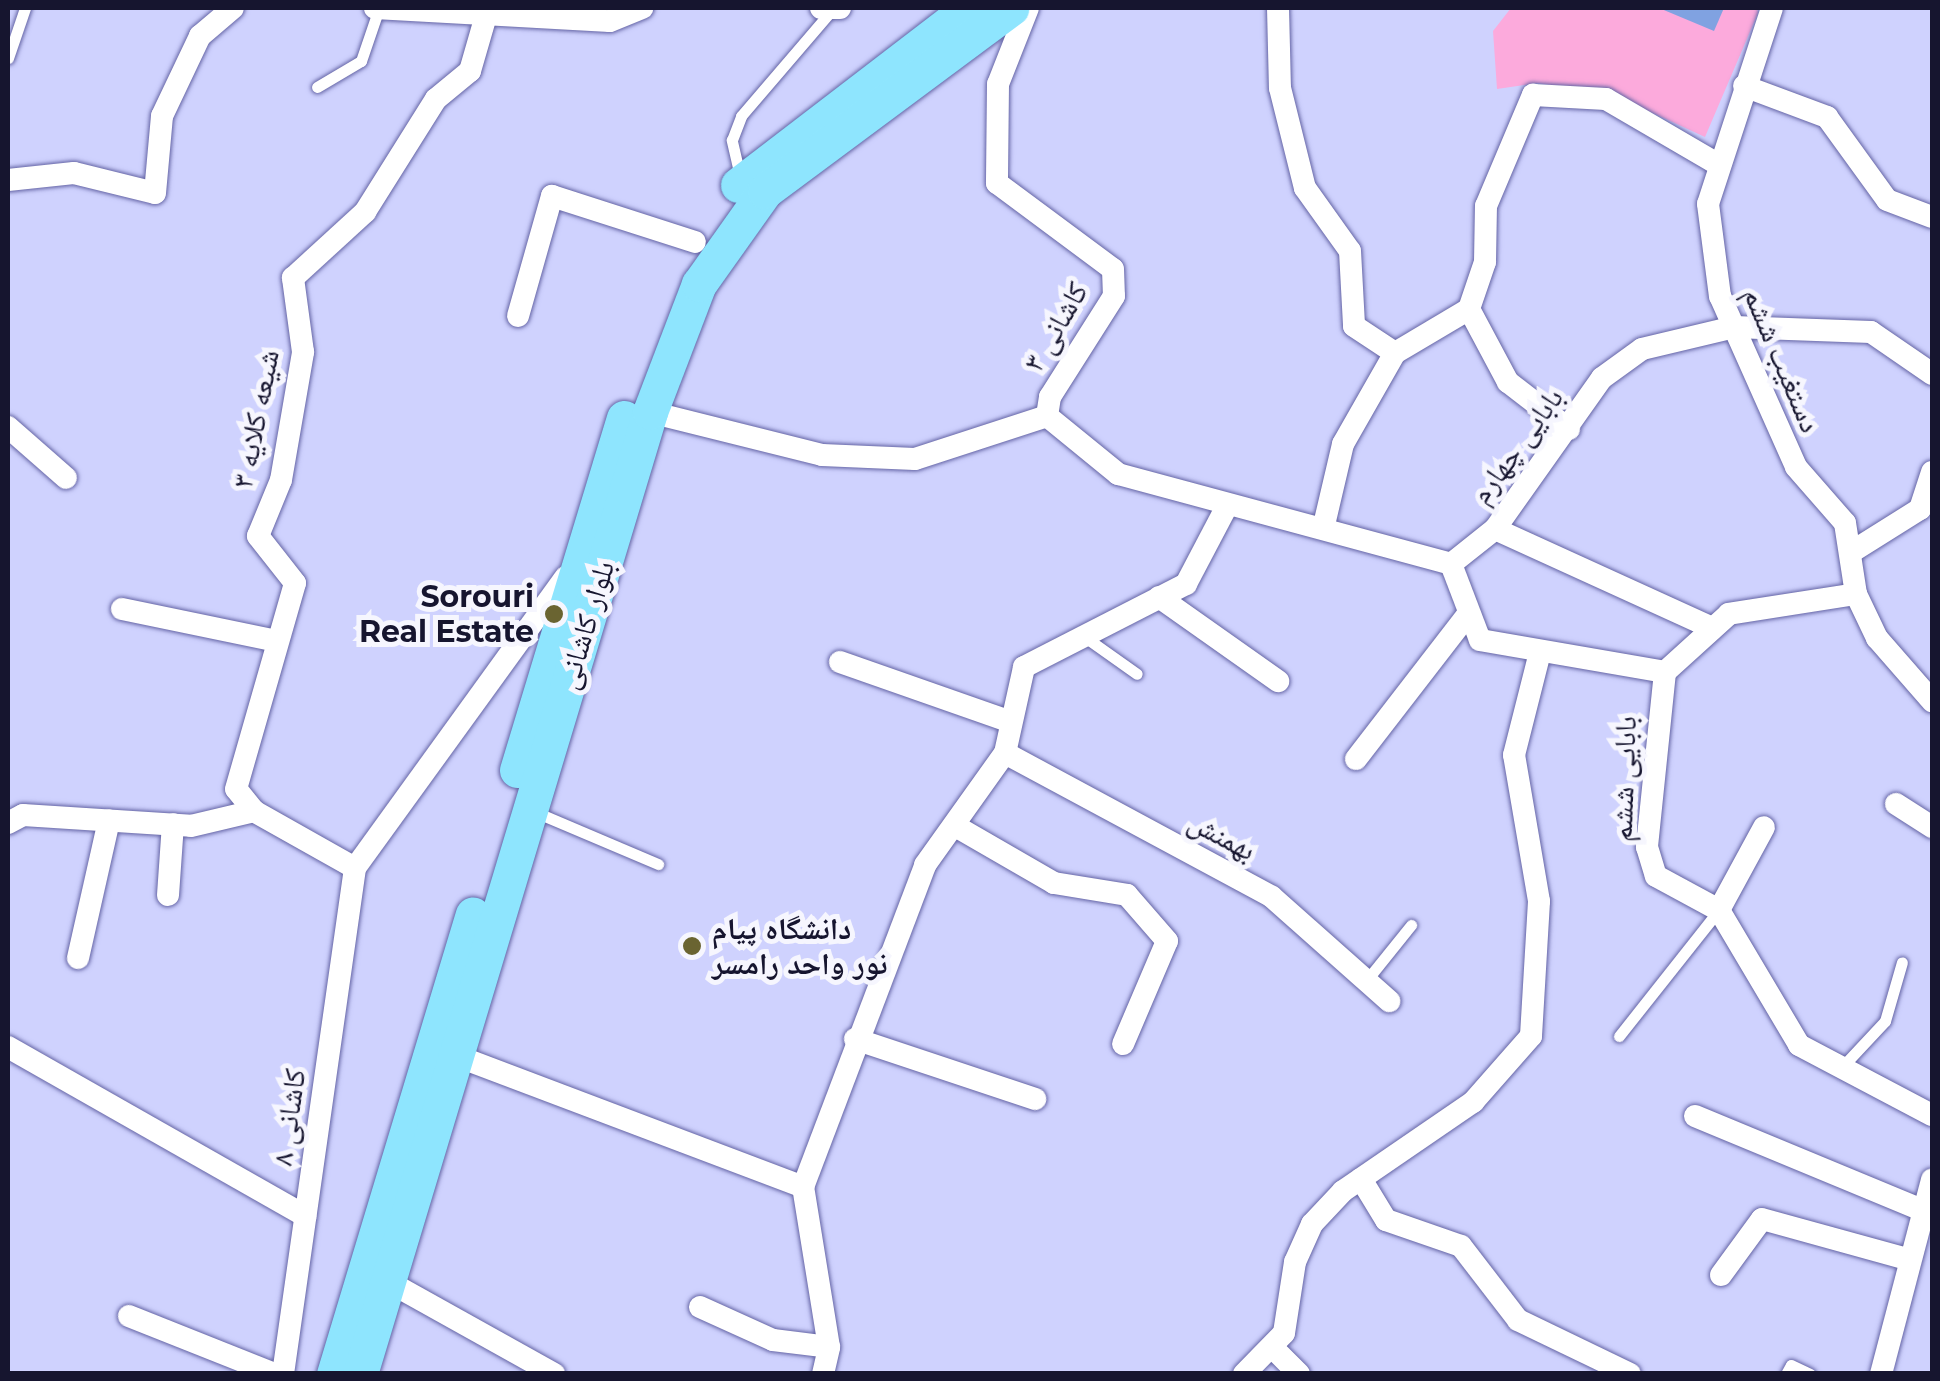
<!DOCTYPE html>
<html>
<head>
<meta charset="utf-8">
<style>
	body { margin:0 }
	#map { position:relative; width:1940px; height:1381px; overflow:hidden; background:#cfd2fe; font-family:Montserrat,"Noto Naskh Arabic",sans-serif }
	div>[style] { position:absolute }
	[style*='--x'] { left:calc(var(--x)*1px); top:calc(var(--y)*1px); width:calc(var(--w)*1px); rotate:calc(var(--a)*1deg) }
	.green>* { inset:0; background:#fcaadc }
	.building>* { inset:0; background:#80a2e1 }
	.roads { filter:drop-shadow(0 0 2px #6464a5) drop-shadow(0 0 2px #6464a5) }
	.service>* { height:11px; margin:-5.5px; padding:0 5.5px; transform-origin:5.5px; border-radius:5.5px; background:#fff }
	.minor>* { height:22px; margin:-11px; padding:0 11px; transform-origin:11px; border-radius:11px; background:#fff }
	.primary>* { height:35px; margin:-17.5px; padding:0 17.5px; transform-origin:17.5px; border-radius:17.5px; background:#8ee5fe }
	.dots>* { width:28px; height:28px; translate:-50% -50%; box-sizing:border-box; border:5px solid #f6f6fe; border-radius:50% }
	span { translate:-50% -50%; white-space:nowrap; text-align:center; line-height:1.15; -webkit-text-stroke:10px #f6f6fe; paint-order:stroke }
	.street-label { font-size:30px; color:#16152f }
	.poi-label { font-size:30px; color:#16152f; font-weight:700 }
	.right { translate:-100% -50%; text-align:right }
	.left { translate:0 -50%; text-align:left }
	.frame { position:absolute; inset:0; border:10px solid #16152f; pointer-events:none }
</style>
</head>
<body>
<div id="map">
	<div class="green">
		<div style="clip-path:polygon(1511px 8px,1757px 8px,1758px 13px,1705px 137px,1616px 96px,1538px 83px,1497px 89px,1493px 31px)"></div>
	</div>
	<div class="building">
		<div style="clip-path:polygon(1659px 8px,1724px 8px,1714px 31px)"></div>
	</div>
	<div class="roads">
		<div class="service">
			<div style="--x:8;--y:58;--w:53;--a:-71.2"></div>
			<div style="--x:317;--y:87;--w:51;--a:-30.6"></div>
			<div style="--x:361;--y:61;--w:56;--a:-71.2"></div>
			<div style="--x:740;--y:176;--w:37;--a:-103"></div>
			<div style="--x:732;--y:140;--w:26;--a:-69"></div>
			<div style="--x:741;--y:116;--w:138;--a:-49.4"></div>
			<div style="--x:1082;--y:635;--w:67;--a:35.3"></div>
			<div style="--x:533;--y:811;--w:136;--a:23"></div>
			<div style="--x:1366;--y:981;--w:72;--a:-51.2"></div>
			<div style="--x:1619;--y:1036;--w:161;--a:-51.6"></div>
			<div style="--x:1842;--y:1067;--w:63;--a:-46.9"></div>
			<div style="--x:1885;--y:1021;--w:61;--a:-73.9"></div>
			<div style="--x:1786;--y:1374;--w:10;--a:-61"></div>
			<div style="--x:1791;--y:1365;--w:21;--a:25"></div>
		</div>
		<div class="minor">
			<div style="--x:375;--y:8;--w:235;--a:3.2"></div>
			<div style="--x:610;--y:21;--w:35;--a:-22"></div>
			<div style="--x:821;--y:8;--w:19;--a:0"></div>
			<div style="--x:1028;--y:8;--w:82;--a:111.5"></div>
			<div style="--x:998;--y:84;--w:99;--a:90.6"></div>
			<div style="--x:997;--y:183;--w:144;--a:36.6"></div>
			<div style="--x:1113;--y:269;--w:27;--a:88"></div>
			<div style="--x:1114;--y:296;--w:120;--a:122.4"></div>
			<div style="--x:1050;--y:397;--w:19;--a:99"></div>
			<div style="--x:1047;--y:416;--w:92;--a:39.2"></div>
			<div style="--x:1118;--y:474;--w:345;--a:15.1"></div>
			<div style="--x:1451;--y:564;--w:56;--a:-38.5"></div>
			<div style="--x:1495;--y:529;--w:185;--a:-54.7"></div>
			<div style="--x:1602;--y:378;--w:49;--a:-35.9"></div>
			<div style="--x:1642;--y:349;--w:95;--a:-13.4"></div>
			<div style="--x:1734;--y:327;--w:137;--a:2.1"></div>
			<div style="--x:1871;--y:332;--w:74;--a:34.5"></div>
			<div style="--x:1278;--y:8;--w:80;--a:88.6"></div>
			<div style="--x:1280;--y:88;--w:103;--a:76"></div>
			<div style="--x:1305;--y:188;--w:77;--a:54.5"></div>
			<div style="--x:1350;--y:251;--w:75;--a:86.9"></div>
			<div style="--x:1354;--y:326;--w:49;--a:33.4"></div>
			<div style="--x:1772;--y:8;--w:206;--a:108.1"></div>
			<div style="--x:1708;--y:204;--w:93;--a:82.6"></div>
			<div style="--x:1720;--y:296;--w:187;--a:66"></div>
			<div style="--x:1796;--y:467;--w:74;--a:48.8"></div>
			<div style="--x:1845;--y:523;--w:72;--a:81.2"></div>
			<div style="--x:1856;--y:594;--w:49;--a:64.5"></div>
			<div style="--x:1877;--y:638;--w:84;--a:48.9"></div>
			<div style="--x:1744;--y:86;--w:89;--a:20.5"></div>
			<div style="--x:1827;--y:117;--w:102;--a:54.1"></div>
			<div style="--x:1887;--y:200;--w:48;--a:20.7"></div>
			<div style="--x:8;--y:180;--w:66;--a:-6.1"></div>
			<div style="--x:74;--y:173;--w:83;--a:13.9"></div>
			<div style="--x:155;--y:193;--w:77;--a:-84.8"></div>
			<div style="--x:162;--y:116;--w:89;--a:-64.6"></div>
			<div style="--x:200;--y:36;--w:43;--a:-40.3"></div>
			<div style="--x:1469;--y:309;--w:50;--a:-71.2"></div>
			<div style="--x:1485;--y:262;--w:56;--a:-89"></div>
			<div style="--x:1486;--y:206;--w:121;--a:-67.1"></div>
			<div style="--x:1533;--y:95;--w:73;--a:3.1"></div>
			<div style="--x:1606;--y:99;--w:127;--a:30.2"></div>
			<div style="--x:1469;--y:309;--w:83;--a:61.9"></div>
			<div style="--x:1508;--y:382;--w:77;--a:37.6"></div>
			<div style="--x:518;--y:316;--w:125;--a:-74.2"></div>
			<div style="--x:552;--y:196;--w:150;--a:17.8"></div>
			<div style="--x:650;--y:412;--w:177;--a:14"></div>
			<div style="--x:822;--y:455;--w:93;--a:2.5"></div>
			<div style="--x:915;--y:459;--w:139;--a:-18"></div>
			<div style="--x:8;--y:427;--w:77;--a:41.3"></div>
			<div style="--x:1324;--y:525;--w:83;--a:-76.8"></div>
			<div style="--x:1343;--y:444;--w:105;--a:-60.3"></div>
			<div style="--x:1395;--y:353;--w:86;--a:-30.7"></div>
			<div style="--x:1495;--y:529;--w:234;--a:24.5"></div>
			<div style="--x:1853;--y:551;--w:79;--a:-32.1"></div>
			<div style="--x:1920;--y:509;--w:39;--a:-72"></div>
			<div style="--x:1451;--y:564;--w:81;--a:69.1"></div>
			<div style="--x:1480;--y:640;--w:188;--a:9.8"></div>
			<div style="--x:1856;--y:594;--w:129;--a:171.1"></div>
			<div style="--x:1729;--y:614;--w:86;--a:137.8"></div>
			<div style="--x:1665;--y:672;--w:176;--a:95.9"></div>
			<div style="--x:1647;--y:847;--w:30;--a:73"></div>
			<div style="--x:1656;--y:876;--w:72;--a:28.4"></div>
			<div style="--x:1719;--y:910;--w:157;--a:59.3"></div>
			<div style="--x:1799;--y:1045;--w:150;--a:27.8"></div>
			<div style="--x:1159;--y:597;--w:146;--a:35.2"></div>
			<div style="--x:122;--y:609;--w:157;--a:11.7"></div>
			<div style="--x:840;--y:662;--w:176;--a:19.3"></div>
			<div style="--x:1005;--y:753;--w:303;--a:28.3"></div>
			<div style="--x:1272;--y:897;--w:157;--a:41.6"></div>
			<div style="--x:1356;--y:759;--w:183;--a:-52.3"></div>
			<div style="--x:1896;--y:804;--w:43;--a:32.6"></div>
			<div style="--x:8;--y:823;--w:17;--a:-28"></div>
			<div style="--x:23;--y:815;--w:168;--a:3.7"></div>
			<div style="--x:191;--y:826;--w:65;--a:-13.4"></div>
			<div style="--x:957;--y:827;--w:112;--a:30"></div>
			<div style="--x:1054;--y:883;--w:74;--a:9.3"></div>
			<div style="--x:1127;--y:895;--w:61;--a:49"></div>
			<div style="--x:1167;--y:941;--w:112;--a:113.1"></div>
			<div style="--x:355;--y:868;--w:116;--a:-150.6"></div>
			<div style="--x:254;--y:811;--w:28;--a:-129"></div>
			<div style="--x:236;--y:789;--w:214;--a:-74"></div>
			<div style="--x:295;--y:583;--w:60;--a:-128.2"></div>
			<div style="--x:258;--y:536;--w:61;--a:-67.7"></div>
			<div style="--x:281;--y:480;--w:130;--a:-80.2"></div>
			<div style="--x:303;--y:352;--w:75;--a:-97.7"></div>
			<div style="--x:293;--y:278;--w:98;--a:-42.5"></div>
			<div style="--x:365;--y:212;--w:133;--a:-57.9"></div>
			<div style="--x:436;--y:99;--w:44;--a:-39.5"></div>
			<div style="--x:470;--y:71;--w:54;--a:-73.9"></div>
			<div style="--x:355;--y:868;--w:359;--a:-54.1"></div>
			<div style="--x:168;--y:895;--w:71;--a:-86"></div>
			<div style="--x:1719;--y:910;--w:94;--a:-61.5"></div>
			<div style="--x:78;--y:958;--w:141;--a:-77.3"></div>
			<div style="--x:855;--y:1039;--w:190;--a:18.4"></div>
			<div style="--x:8;--y:1047;--w:342;--a:29.6"></div>
			<div style="--x:457;--y:1056;--w:370;--a:20.7"></div>
			<div style="--x:1695;--y:1116;--w:243;--a:22.5"></div>
			<div style="--x:1361;--y:1179;--w:48;--a:58.6"></div>
			<div style="--x:1386;--y:1220;--w:79;--a:19.1"></div>
			<div style="--x:1461;--y:1246;--w:93;--a:52.4"></div>
			<div style="--x:1518;--y:1320;--w:124;--a:25.7"></div>
			<div style="--x:1721;--y:1275;--w:69;--a:-53.8"></div>
			<div style="--x:1762;--y:1219;--w:150;--a:15.4"></div>
			<div style="--x:389;--y:1282;--w:189;--a:29.1"></div>
			<div style="--x:700;--y:1307;--w:80;--a:24.3"></div>
			<div style="--x:773;--y:1340;--w:56;--a:7.1"></div>
			<div style="--x:129;--y:1316;--w:157;--a:21.7"></div>
			<div style="--x:1272;--y:1347;--w:38;--a:45"></div>
			<div style="--x:283;--y:1374;--w:511;--a:-81.9"></div>
			<div style="--x:823;--y:1374;--w:28;--a:-77"></div>
			<div style="--x:829;--y:1347;--w:162;--a:-99.2"></div>
			<div style="--x:803;--y:1187;--w:344;--a:-69.2"></div>
			<div style="--x:925;--y:865;--w:138;--a:-54.5"></div>
			<div style="--x:1005;--y:753;--w:88;--a:-77.5"></div>
			<div style="--x:1024;--y:667;--w:182;--a:-27.1"></div>
			<div style="--x:1186;--y:584;--w:88;--a:-62.3"></div>
			<div style="--x:1244;--y:1374;--w:57;--a:-45.7"></div>
			<div style="--x:1284;--y:1333;--w:72;--a:-81.2"></div>
			<div style="--x:1295;--y:1262;--w:42;--a:-65.9"></div>
			<div style="--x:1312;--y:1224;--w:45;--a:-46.8"></div>
			<div style="--x:1343;--y:1191;--w:158;--a:-34.4"></div>
			<div style="--x:1473;--y:1102;--w:88;--a:-48.7"></div>
			<div style="--x:1531;--y:1036;--w:135;--a:-86.6"></div>
			<div style="--x:1539;--y:901;--w:148;--a:-99.7"></div>
			<div style="--x:1514;--y:755;--w:102;--a:-75.8"></div>
			<div style="--x:1881;--y:1374;--w:201;--a:-75.3"></div>
		</div>
		<div class="primary">
			<div style="--x:738;--y:185;--w:291;--a:-37.5"></div>
			<div style="--x:517;--y:770;--w:368;--a:-73.1"></div>
			<div style="--x:334;--y:1374;--w:480;--a:-73.2"></div>
			<div style="--x:360;--y:1374;--w:1005;--a:-73.22"></div>
			<div style="--x:650;--y:412;--w:137;--a:-69.1"></div>
			<div style="--x:699;--y:284;--w:114;--a:-54.6"></div>
			<div style="--x:765;--y:191;--w:307;--a:-36.6"></div>
		</div>
	</div>
	<div class="dots">
		<div style="left:554px;top:614px;background:#6a6431"></div>
		<div style="left:692px;top:946px;background:#6a6431"></div>
	</div>
	<div class="street-label">
		<span style="left:1056px;top:327px;rotate:-60deg">کاشانی ۳</span>
		<span style="left:1782px;top:360px;rotate:67deg">دستغیب ششم</span>
		<span style="left:256px;top:419px;rotate:-79deg">شیعه کلایه ۳</span>
		<span style="left:1517px;top:446px;rotate:-54deg">بابایی چهارم</span>
		<span style="left:586px;top:625px;rotate:-73deg">بلوار کاشانی</span>
		<span style="left:1624px;top:779px;rotate:-88deg">بابایی ششم</span>
		<span style="left:1222px;top:836px;rotate:28deg">بهمنش</span>
		<span style="left:289px;top:1117px;rotate:-82deg">کاشانی ۸</span>
	</div>
	<div class="poi-label">
		<span class="right" style="left:534px;top:614px">Sorouri<br>Real Estate</span>
		<span class="left" style="left:712px;top:946px">دانشگاه پیام<br>نور واحد رامسر</span>
	</div>
	<div class="frame"></div>
</div>
</body>
</html>
